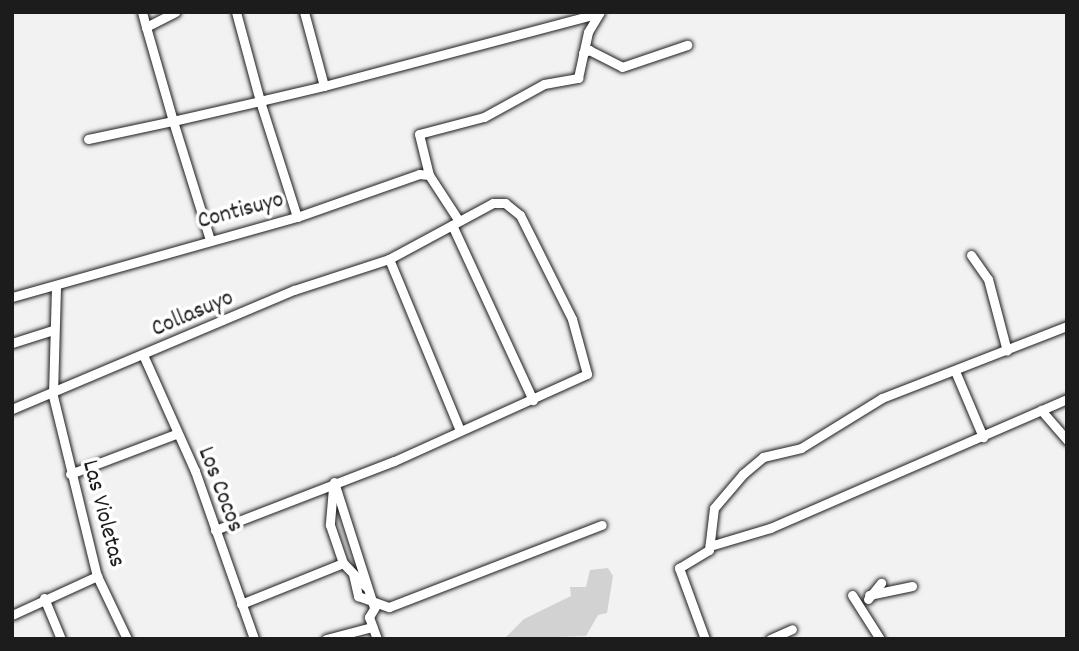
<!DOCTYPE html>
<html>
<head>
<meta charset="utf-8">
<style>
	body { margin:0 }
	#map { position:relative; width:1079px; height:651px; overflow:hidden; background:#f2f2f2; font-family:Dekko,sans-serif }
	div>[style] { position:absolute }
	[style*='--x'] { left:calc(var(--x)*1px); top:calc(var(--y)*1px); width:calc(var(--w)*1px); rotate:calc(var(--a)*1deg) }
	.green>* { inset:0; background:#d2d2d2 }
	.roads { filter:drop-shadow(0 0 2px #1c1c1c) drop-shadow(0 0 2px #1c1c1c) }
	.minor>* { height:9px; margin:-4.5px; padding:0 4.5px; transform-origin:4.5px; border-radius:4.5px; background:#fff }
	span { translate:-50% -50%; white-space:nowrap; text-align:center; line-height:1.15; -webkit-text-stroke:7px #fff; paint-order:stroke }
	.street-label { font-size:24px; color:#1c1c1c }
	.frame { position:absolute; inset:0; border:14px solid #1c1c1c; pointer-events:none }
</style>
</head>
<body>
<div id="map">
	<div class="green">
		<div style="clip-path:polygon(590px 570px,608px 568px,613px 576px,607px 613px,598px 615px,586px 636px,504px 639px,524px 619px,571px 596px,570px 587px,586px 587px)"></div>
	</div>
	<div class="roads">
		<div class="minor">
			<div style="--x:142;--y:12;--w:16;--a:75"></div>
			<div style="--x:583;--y:53;--w:7;--a:-27"></div>
			<div style="--x:589;--y:50;--w:37;--a:27"></div>
			<div style="--x:622;--y:67;--w:69;--a:-18.7"></div>
			<div style="--x:324;--y:86;--w:281;--a:-14.8"></div>
			<div style="--x:88;--y:139;--w:87;--a:-12"></div>
			<div style="--x:173;--y:121;--w:98;--a:-106"></div>
			<div style="--x:146;--y:27;--w:33;--a:-27"></div>
			<div style="--x:429;--y:175;--w:42;--a:-103.7"></div>
			<div style="--x:419;--y:134;--w:67;--a:-14.7"></div>
			<div style="--x:484;--y:117;--w:68;--a:-28.8"></div>
			<div style="--x:544;--y:84;--w:35;--a:-10"></div>
			<div style="--x:578;--y:78;--w:47;--a:-77.7"></div>
			<div style="--x:588;--y:32;--w:23;--a:-59"></div>
			<div style="--x:297;--y:217;--w:122;--a:-107.7"></div>
			<div style="--x:260;--y:101;--w:66;--a:-13.2"></div>
			<div style="--x:324;--y:86;--w:77;--a:-105.1"></div>
			<div style="--x:452;--y:225;--w:193;--a:65.2"></div>
			<div style="--x:210;--y:240;--w:125;--a:-107.3"></div>
			<div style="--x:173;--y:121;--w:89;--a:-12.9"></div>
			<div style="--x:260;--y:101;--w:92;--a:-105.1"></div>
			<div style="--x:971;--y:255;--w:29;--a:55"></div>
			<div style="--x:988;--y:279;--w:74;--a:75.2"></div>
			<div style="--x:389;--y:259;--w:185;--a:67.5"></div>
			<div style="--x:56;--y:287;--w:109;--a:91.6"></div>
			<div style="--x:53;--y:396;--w:185;--a:76.3"></div>
			<div style="--x:97;--y:576;--w:70;--a:64.5"></div>
			<div style="--x:12;--y:297;--w:296;--a:-15.7"></div>
			<div style="--x:297;--y:217;--w:129;--a:-19.4"></div>
			<div style="--x:419;--y:174;--w:10;--a:6"></div>
			<div style="--x:429;--y:175;--w:51;--a:56.9"></div>
			<div style="--x:12;--y:343;--w:43;--a:-17.6"></div>
			<div style="--x:144;--y:357;--w:125;--a:65.9"></div>
			<div style="--x:195;--y:471;--w:178;--a:70.6"></div>
			<div style="--x:955;--y:371;--w:72;--a:67"></div>
			<div style="--x:12;--y:409;--w:306;--a:-22.9"></div>
			<div style="--x:294;--y:290;--w:100;--a:-18.1"></div>
			<div style="--x:389;--y:259;--w:118;--a:-28.3"></div>
			<div style="--x:493;--y:203;--w:12;--a:0"></div>
			<div style="--x:505;--y:203;--w:19;--a:39"></div>
			<div style="--x:520;--y:215;--w:116;--a:63.4"></div>
			<div style="--x:572;--y:319;--w:57;--a:74.7"></div>
			<div style="--x:587;--y:374;--w:212;--a:155.7"></div>
			<div style="--x:394;--y:461;--w:192;--a:158.9"></div>
			<div style="--x:1041;--y:410;--w:40;--a:49"></div>
			<div style="--x:70;--y:474;--w:113;--a:-20.7"></div>
			<div style="--x:334;--y:482;--w:131;--a:72.3"></div>
			<div style="--x:333;--y:488;--w:37;--a:95"></div>
			<div style="--x:330;--y:525;--w:40;--a:71.1"></div>
			<div style="--x:710;--y:546;--w:63;--a:-16.7"></div>
			<div style="--x:770;--y:528;--w:324;--a:-23.5"></div>
			<div style="--x:353;--y:574;--w:23;--a:77"></div>
			<div style="--x:358;--y:596;--w:33;--a:20"></div>
			<div style="--x:389;--y:607;--w:228;--a:-21.1"></div>
			<div style="--x:852;--y:595;--w:52;--a:57.5"></div>
			<div style="--x:869;--y:595;--w:44;--a:-11.8"></div>
			<div style="--x:44;--y:598;--w:44;--a:67.5"></div>
			<div style="--x:868;--y:599;--w:21;--a:-51"></div>
			<div style="--x:241;--y:604;--w:110;--a:-21.9"></div>
			<div style="--x:343;--y:563;--w:33;--a:46"></div>
			<div style="--x:375;--y:607;--w:12;--a:121"></div>
			<div style="--x:369;--y:617;--w:23;--a:70"></div>
			<div style="--x:12;--y:615;--w:94;--a:-24.6"></div>
			<div style="--x:326;--y:639;--w:48;--a:-14.6"></div>
			<div style="--x:705;--y:639;--w:76;--a:-110.1"></div>
			<div style="--x:679;--y:568;--w:35;--a:-31"></div>
			<div style="--x:709;--y:550;--w:42;--a:-83.2"></div>
			<div style="--x:714;--y:508;--w:45;--a:-49.5"></div>
			<div style="--x:743;--y:474;--w:26;--a:-40"></div>
			<div style="--x:763;--y:457;--w:39;--a:-13"></div>
			<div style="--x:801;--y:448;--w:95;--a:-31.7"></div>
			<div style="--x:882;--y:398;--w:199;--a:-21.3"></div>
			<div style="--x:770;--y:639;--w:24;--a:-24"></div>
		</div>
	</div>
	<div class="street-label">
		<span style="left:241px;top:212px;rotate:-15deg">Contisuyo</span>
		<span style="left:193px;top:315px;rotate:-23deg">Collasuyo</span>
		<span style="left:219px;top:490px;rotate:69deg">Los Cocos</span>
		<span style="left:102px;top:514px;rotate:75deg">Las Violetas</span>
	</div>
	<div class="frame"></div>
</div>
</body>
</html>
